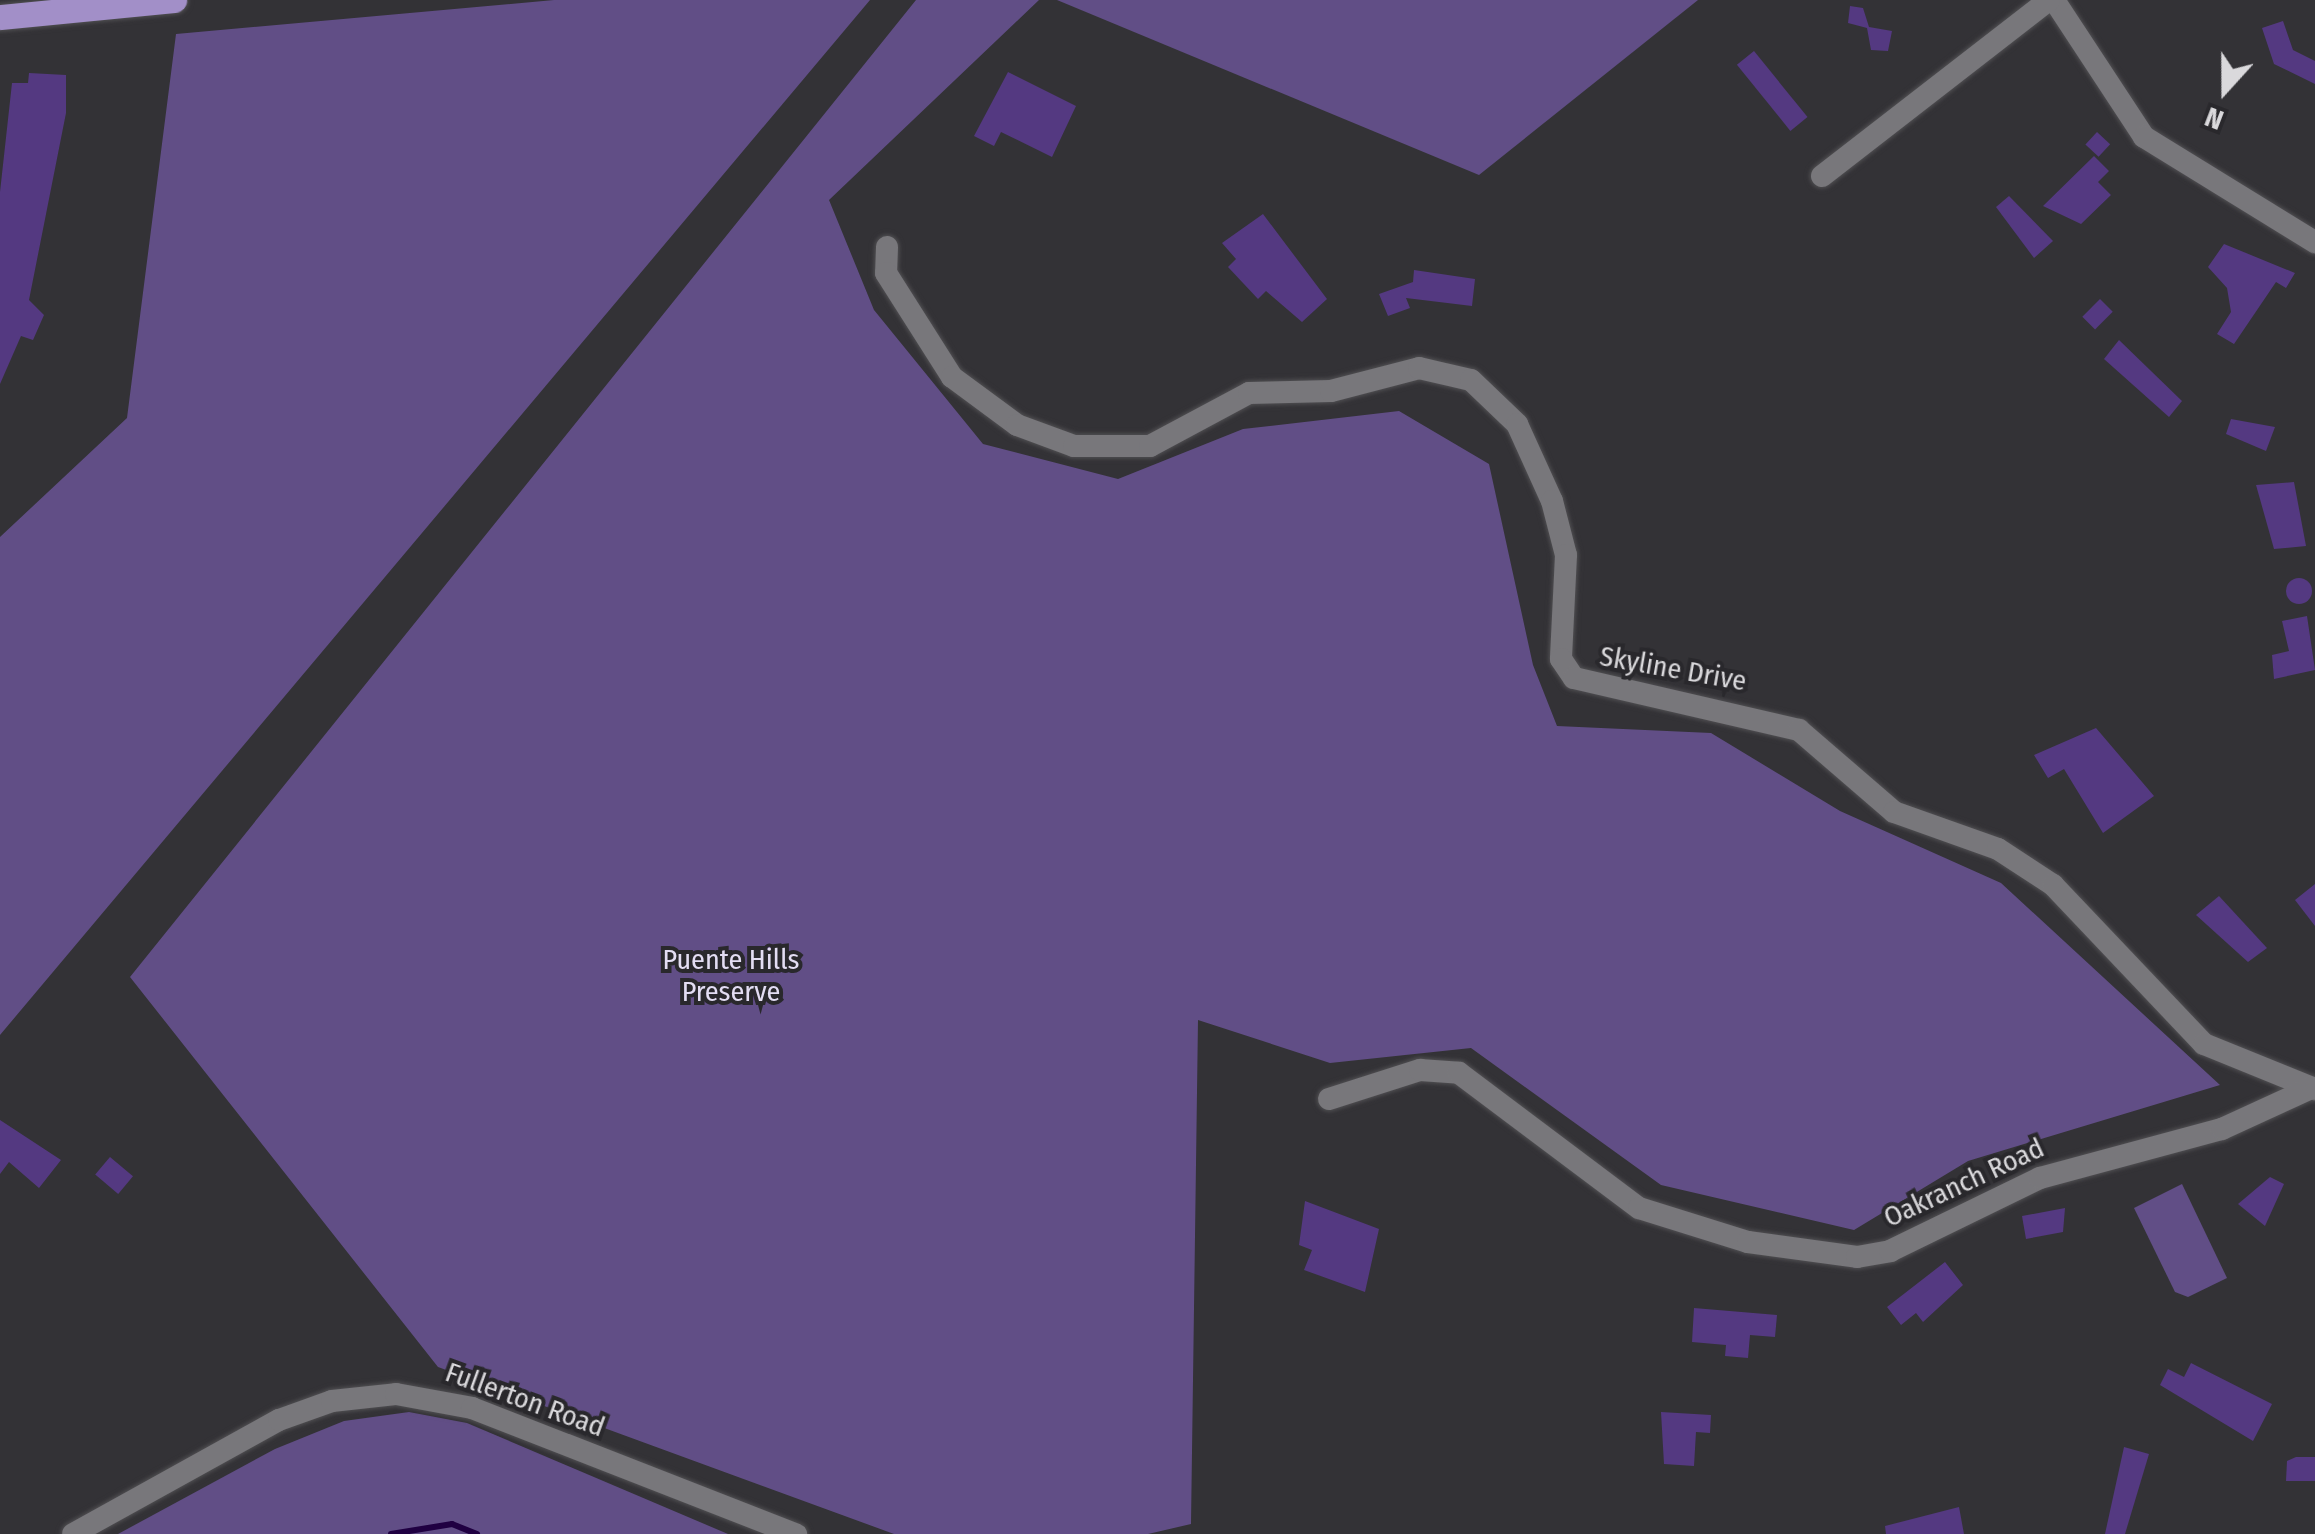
<!DOCTYPE html>
<html>
<head>
<meta charset="utf-8">
<style>
	body { margin:0 }
	#map { position:relative; width:2315px; height:1534px; overflow:hidden; background:#333236; font-family:"Fira Sans Condensed",sans-serif }
	div>[style] { position:absolute }
	[style*='--x'] { left:calc(var(--x)*1px); top:calc(var(--y)*1px); width:calc(var(--w)*1px); rotate:calc(var(--a)*1deg) }
	.green>* { inset:0; background:#614e86 }
	.stream>* { height:6px; margin:-3px; padding:0 3px; transform-origin:3px; border-radius:3px; background:#200042 }
	.building>* { inset:0; background:#543981; transform-origin:0 0 }
	.round { border-radius:50% }
	.roads { filter:drop-shadow(0 0 2px #504f52) drop-shadow(0 0 2px #504f52) }
	.minor>* { height:22px; margin:-11px; padding:0 11px; transform-origin:11px; border-radius:11px; background:#78777b }
	.major>* { height:25px; margin:-12.5px; padding:0 12.5px; transform-origin:12.5px; border-radius:12.5px; background:#a28fc8 }
	span { translate:-50% -50%; white-space:nowrap; text-align:center; line-height:1.15; -webkit-text-stroke:8px #29282c; paint-order:stroke }
	.street-label { font-size:28px; color:#dad9dc }
	.park-label { font-size:28px; color:#e3ddf3 }
	.north { position:absolute; left:2175px; top:40px; width:100px; height:100px; -webkit-text-stroke:8px #29282c; paint-order:stroke; rotate:201deg; font-size:28px; font-weight:700; line-height:40px; text-align:center; color:#dad9dc }
	.north::after { content:''; display:block; margin:auto; width:35px; height:45px; background:#dad9dc; clip-path:polygon(50% 0,100% 100%,50% 72%,0 100%) }
</style>
</head>
<body>
<div id="map">
	<div class="green">
		<div style="clip-path:polygon(554px 0,870px 0,0 1035px,0 537px,127px 418px,176px 34px)"></div>
		<div style="clip-path:polygon(916px 0,1039px 0,829px 200px,874px 310px,983px 444px,1118px 479px,1243px 429px,1399px 411px,1489px 464px,1533px 665px,1557px 726px,1711px 733px,1840px 811px,2001px 883px,2220px 1085px,1968px 1161px,1854px 1230px,1661px 1185px,1471px 1048px,1330px 1063px,1198px 1020px,1191px 1524px,1148px 1534px,894px 1534px,438px 1367px,130px 977px)"></div>
		<div style="clip-path:polygon(1057px 0,1698px 0,1479px 175px)"></div>
		<div style="clip-path:polygon(2182px 1184px,2227px 1278px,2188px 1297px,2175px 1292px,2134px 1208px)"></div>
		<div style="clip-path:polygon(409px 1412px,467px 1423px,728px 1534px,118px 1534px,275px 1449px,344px 1421px)"></div>
	</div>
	<div class="stream">
		<div style="--x:391;--y:1534;--w:62;--a:-9.3"></div>
		<div style="--x:452;--y:1524;--w:27;--a:22"></div>
	</div>
	<div class="building">
		<div style="clip-path:polygon(1850px 6px,1863px 8px,1869px 27px,1892px 31px,1888px 51px,1871px 50px,1867px 28px,1848px 23px)"></div>
		<div style="clip-path:polygon(2283px 21px,2293px 50px,2315px 61px,2315px 84px,2274px 64px,2262px 28px)"></div>
		<div style="left:1754px;top:51px;width:85px;height:22px;rotate:51deg"></div>
		<div style="clip-path:polygon(1008px 72px,1076px 106px,1052px 157px,1001px 132px,994px 146px,974px 136px)"></div>
		<div style="clip-path:polygon(29px 73px,66px 75px,66px 113px,29px 300px,44px 315px,33px 340px,21px 336px,0 384px,0 192px,12px 83px,28px 83px)"></div>
		<div style="left:2097px;top:132px;width:18px;height:17px;rotate:43deg"></div>
		<div style="clip-path:polygon(2094px 156px,2109px 171px,2098px 182px,2111px 195px,2081px 224px,2043px 206px)"></div>
		<div style="clip-path:polygon(2009px 196px,2053px 241px,2034px 258px,1996px 207px)"></div>
		<div style="clip-path:polygon(1263px 214px,1327px 299px,1302px 322px,1266px 291px,1258px 299px,1228px 267px,1236px 259px,1222px 243px)"></div>
		<div style="clip-path:polygon(2224px 244px,2295px 273px,2286px 288px,2276px 282px,2234px 344px,2217px 334px,2231px 312px,2227px 288px,2208px 267px)"></div>
		<div style="clip-path:polygon(1414px 270px,1475px 279px,1472px 306px,1406px 298px,1410px 308px,1388px 316px,1379px 294px,1413px 282px)"></div>
		<div style="left:2100px;top:299px;width:18px;height:25px;rotate:45deg"></div>
		<div style="clip-path:polygon(2119px 340px,2182px 401px,2169px 417px,2104px 359px)"></div>
		<div style="clip-path:polygon(2231px 419px,2275px 427px,2266px 451px,2226px 434px)"></div>
		<div style="clip-path:polygon(2294px 482px,2306px 546px,2274px 549px,2256px 485px)"></div>
		<div class="round" style="left:2286px;top:578px;width:26px;height:26px"></div>
		<div style="clip-path:polygon(2307px 616px,2315px 670px,2274px 679px,2272px 655px,2289px 651px,2282px 621px)"></div>
		<div style="clip-path:polygon(2096px 728px,2154px 796px,2103px 833px,2064px 769px,2048px 778px,2034px 755px)"></div>
		<div style="clip-path:polygon(2315px 884px,2315px 926px,2295px 900px)"></div>
		<div style="clip-path:polygon(2219px 896px,2267px 948px,2248px 962px,2196px 915px)"></div>
		<div style="clip-path:polygon(0 1120px,61px 1160px,39px 1188px,9px 1162px,0 1174px)"></div>
		<div style="left:110px;top:1157px;width:30px;height:23px;rotate:40deg"></div>
		<div style="clip-path:polygon(2270px 1177px,2284px 1184px,2265px 1226px,2238px 1204px)"></div>
		<div style="clip-path:polygon(1305px 1201px,1379px 1229px,1365px 1292px,1304px 1270px,1312px 1250px,1299px 1245px)"></div>
		<div style="clip-path:polygon(2065px 1208px,2063px 1232px,2026px 1239px,2022px 1216px)"></div>
		<div style="clip-path:polygon(1945px 1262px,1963px 1285px,1923px 1322px,1916px 1313px,1901px 1325px,1887px 1307px)"></div>
		<div style="clip-path:polygon(1694px 1308px,1777px 1315px,1775px 1337px,1750px 1335px,1748px 1358px,1725px 1356px,1726px 1345px,1692px 1342px)"></div>
		<div style="clip-path:polygon(2191px 1363px,2272px 1404px,2253px 1441px,2160px 1385px,2168px 1369px,2184px 1377px)"></div>
		<div style="clip-path:polygon(1661px 1412px,1711px 1415px,1710px 1433px,1696px 1432px,1694px 1466px,1664px 1464px)"></div>
		<div style="clip-path:polygon(2124px 1447px,2149px 1454px,2125px 1534px,2105px 1534px)"></div>
		<div style="clip-path:polygon(2296px 1457px,2315px 1457px,2315px 1481px,2286px 1481px,2287px 1461px)"></div>
		<div style="clip-path:polygon(1959px 1507px,1964px 1534px,1886px 1534px,1885px 1526px)"></div>
	</div>
	<div class="roads">
		<div class="minor">
			<div style="--x:2054;--y:0;--w:164;--a:56.7"></div>
			<div style="--x:2144;--y:137;--w:201;--a:31.6"></div>
			<div style="--x:1822;--y:176;--w:287;--a:-37.8"></div>
			<div style="--x:887;--y:247;--w:26;--a:92"></div>
			<div style="--x:886;--y:273;--w:123;--a:57.6"></div>
			<div style="--x:952;--y:377;--w:81;--a:36.4"></div>
			<div style="--x:1017;--y:425;--w:61;--a:20.2"></div>
			<div style="--x:1074;--y:446;--w:76;--a:0"></div>
			<div style="--x:1150;--y:446;--w:112;--a:-28.2"></div>
			<div style="--x:1249;--y:393;--w:82;--a:-1.4"></div>
			<div style="--x:1331;--y:391;--w:91;--a:-14.6"></div>
			<div style="--x:1419;--y:368;--w:53;--a:13"></div>
			<div style="--x:1471;--y:380;--w:64;--a:43.7"></div>
			<div style="--x:1517;--y:424;--w:85;--a:65.6"></div>
			<div style="--x:1552;--y:501;--w:56;--a:75.5"></div>
			<div style="--x:1566;--y:555;--w:104;--a:92.8"></div>
			<div style="--x:1561;--y:659;--w:23;--a:56"></div>
			<div style="--x:1574;--y:678;--w:231;--a:13"></div>
			<div style="--x:1799;--y:730;--w:125;--a:40.8"></div>
			<div style="--x:1894;--y:812;--w:110;--a:19.6"></div>
			<div style="--x:1998;--y:849;--w:66;--a:33.2"></div>
			<div style="--x:2053;--y:885;--w:219;--a:46.5"></div>
			<div style="--x:2204;--y:1044;--w:120;--a:22.1"></div>
			<div style="--x:1329;--y:1099;--w:96;--a:-17.7"></div>
			<div style="--x:1420;--y:1070;--w:39;--a:4"></div>
			<div style="--x:1459;--y:1073;--w:225;--a:36.9"></div>
			<div style="--x:1639;--y:1208;--w:114;--a:17.3"></div>
			<div style="--x:1748;--y:1242;--w:110;--a:7.8"></div>
			<div style="--x:1857;--y:1257;--w:34;--a:-10"></div>
			<div style="--x:1890;--y:1251;--w:167;--a:-26"></div>
			<div style="--x:2040;--y:1178;--w:188;--a:-15.1"></div>
			<div style="--x:2222;--y:1129;--w:98;--a:-24.7"></div>
			<div style="--x:73;--y:1534;--w:235;--a:-29"></div>
			<div style="--x:279;--y:1420;--w:56;--a:-19.7"></div>
			<div style="--x:332;--y:1401;--w:64;--a:-6.2"></div>
			<div style="--x:396;--y:1394;--w:77;--a:10.4"></div>
			<div style="--x:472;--y:1408;--w:348;--a:21.3"></div>
		</div>
		<div class="major">
			<div style="--x:0;--y:17;--w:175;--a:-5.6"></div>
		</div>
	</div>
	<div class="street-label">
		<span style="left:1673px;top:669px;rotate:10deg">Skyline Drive</span>
		<span style="left:1964px;top:1183px;rotate:-25deg">Oakranch Road</span>
		<span style="left:525px;top:1400px;rotate:20deg">Fullerton Road</span>
	</div>
	<div class="park-label">
		<span style="left:731px;top:976px">Puente Hills<br>Preserve</span>
	</div>
	<div class="north">N</div>
</div>
</body>
</html>
